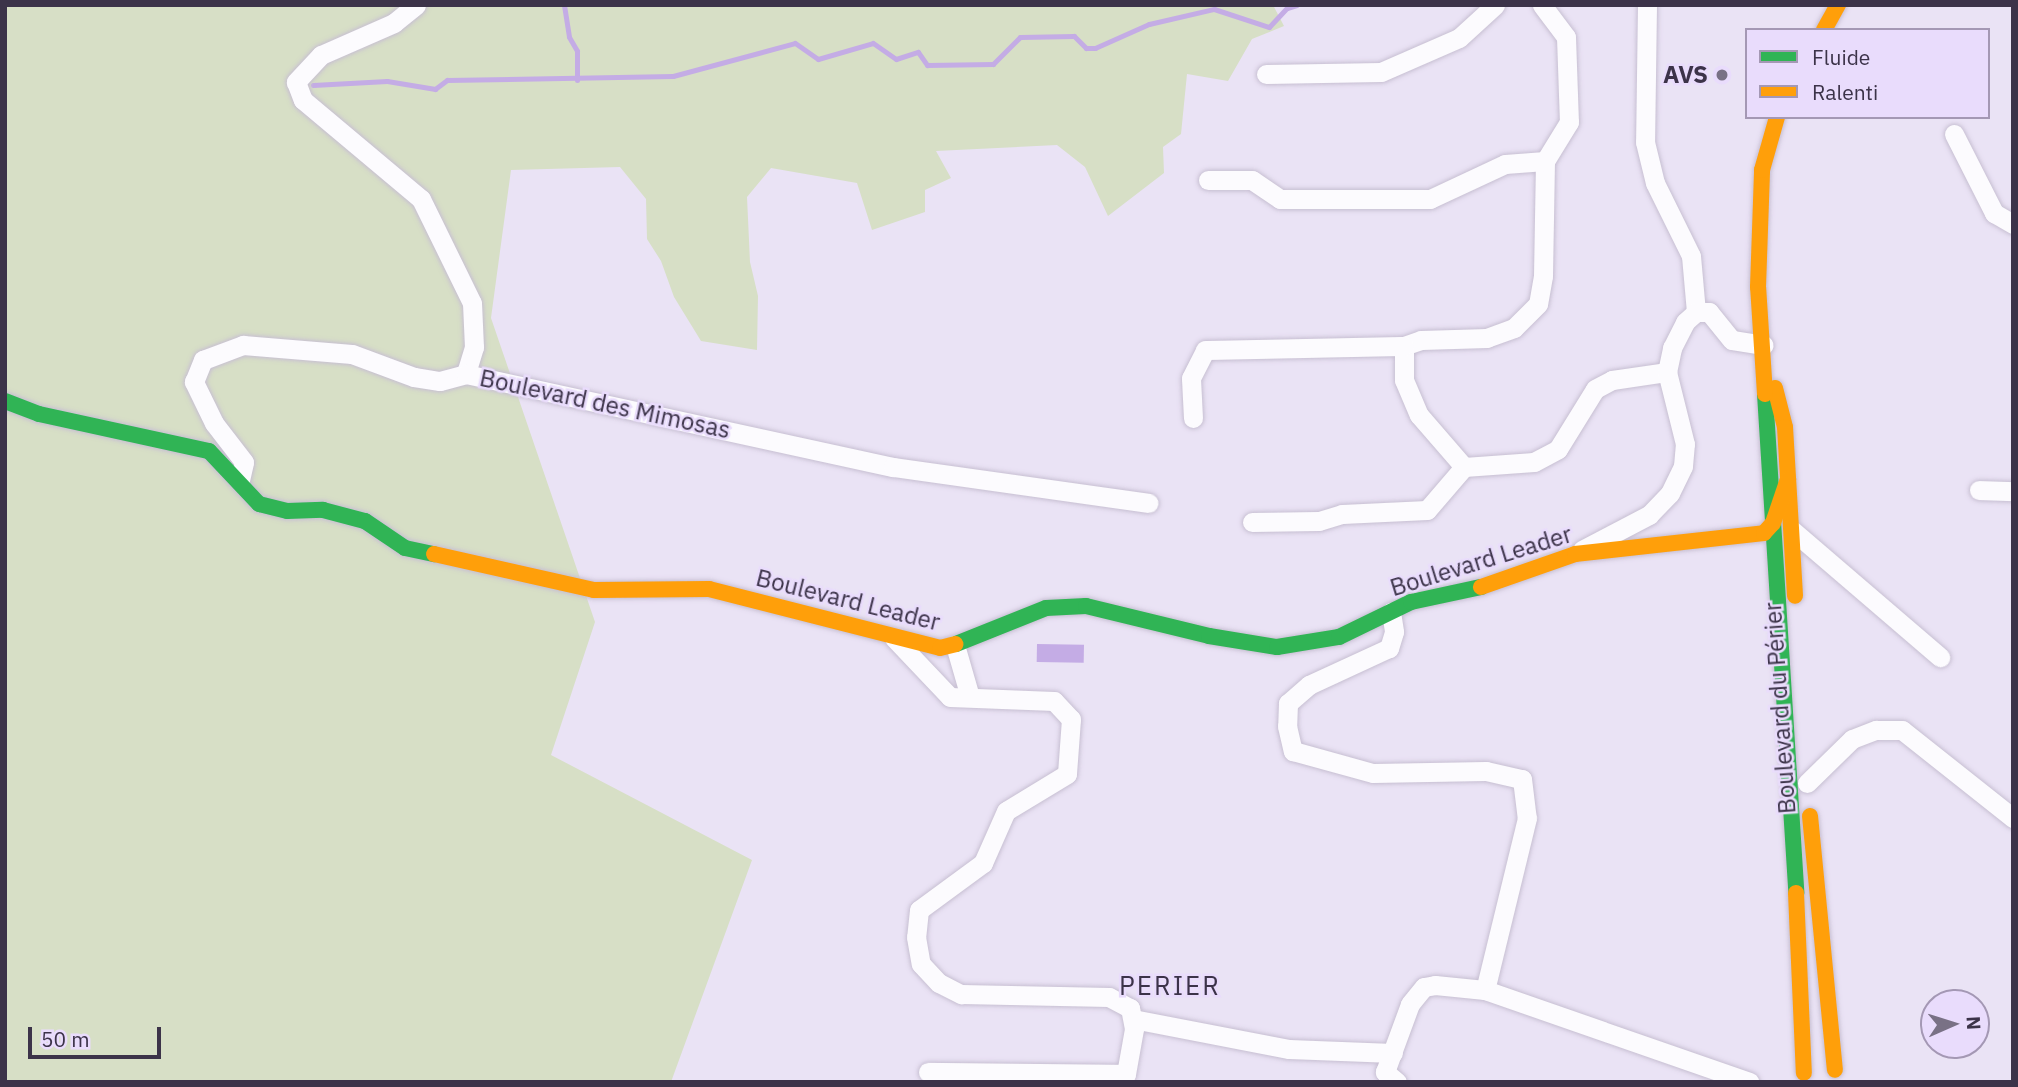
<!DOCTYPE html>
<html>
<head>
<meta charset="utf-8">
<style>
	body { margin:0 }
	#map { position:relative; width:2018px; height:1087px; overflow:hidden; background:#eae3f5; font-family:"IBM Plex Sans",sans-serif }
	div>[style] { position:absolute }
	[style*='--x'] { left:calc(var(--x)*1px); top:calc(var(--y)*1px); width:calc(var(--w)*1px); rotate:calc(var(--a)*1deg) }
	.green>* { inset:0; background:#d7dfc6 }
	.water>* { inset:0; background:#c4ace5; transform-origin:0 0 }
	.stream>* { height:5px; margin:-2.5px; padding:0 2.5px; transform-origin:2.5px; border-radius:2.5px; background:#c4ace5 }
	.roads { filter:drop-shadow(0 0 2px #c7bfd2) drop-shadow(0 0 2px #c7bfd2) }
	.street>* { height:19px; margin:-9.5px; padding:0 9.5px; transform-origin:9.5px; border-radius:9.5px; background:#fcfbfe }
	.fast>* { height:16px; margin:-8px; padding:0 8px; transform-origin:8px; border-radius:8px; background:#30b455 }
	.slow>* { height:16px; margin:-8px; padding:0 8px; transform-origin:8px; border-radius:8px; background:#ff9f0a }
	.dots>* { width:19px; height:19px; translate:-50% -50%; box-sizing:border-box; border:4px solid #e9dcfc; border-radius:50% }
	span { translate:-50% -50%; white-space:nowrap; text-align:center; line-height:1.15; -webkit-text-stroke:5px #e9dcfc; paint-order:stroke }
	.poi-label { font-size:24px; color:#3c3349; font-weight:700 }
	.right { translate:-100% -50%; text-align:right }
	.street-label { font-size:24px; color:#3c3349 }
	.neighbourhood-label { font-size:26px; color:#3c3349; letter-spacing:2px }
	.frame { position:absolute; inset:0; border:7px solid #3c3349; pointer-events:none }
	.legend { position:absolute; left:1745px; top:28px; width:245px; height:91px; box-sizing:border-box; background:#e9dcfc; border:2px solid #a498b4; margin:0; padding:9px 12px; list-style:none; font-size:21px; color:#3c3349 }
	.legend li { display:flex; align-items:center; gap:14px; height:35px }
	.legend b { width:35px; border:2px solid #a498b4 }
	.north { position:absolute; left:1920px; top:989px; width:70px; height:70px; box-sizing:border-box; background:#e9dcfc; border:2px solid #a498b4; border-radius:50%; rotate:87deg; font-size:19px; font-weight:700; line-height:28px; text-align:center; color:#3c3349 }
	.north::after { content:''; display:block; margin:auto; width:24px; height:32px; background:#797185; clip-path:polygon(50% 0,100% 100%,50% 72%,0 100%) }
	.scale { position:absolute; left:28px; top:1027px; width:133px; height:32px; box-sizing:border-box; border:4px solid #3c3349; border-top:0; padding-left:9px; font-size:21px; line-height:24px; white-space:nowrap; color:#3c3349; -webkit-text-stroke:5px #e9dcfc; paint-order:stroke }
</style>
</head>
<body>
<div id="map">
	<div class="green">
		<div style="clip-path:polygon(5px 5px,1273px 5px,1284px 26px,1252px 39px,1228px 81px,1187px 74px,1181px 134px,1163px 147px,1164px 173px,1108px 216px,1085px 167px,1057px 145px,936px 151px,951px 178px,925px 190px,925px 212px,872px 230px,857px 183px,771px 168px,747px 197px,750px 262px,758px 296px,757px 350px,701px 341px,674px 297px,661px 261px,647px 239px,646px 199px,620px 167px,511px 170px,491px 318px,595px 622px,551px 755px,752px 860px,671px 1082px,5px 1082px)"></div>
	</div>
	<div class="water">
		<div style="left:1037px;top:644px;width:47px;height:18px;rotate:1deg"></div>
	</div>
	<div class="stream">
		<div style="--x:564;--y:5;--w:32;--a:81"></div>
		<div style="--x:569;--y:37;--w:16;--a:60"></div>
		<div style="--x:577;--y:51;--w:29;--a:90"></div>
		<div style="--x:313;--y:85;--w:74;--a:-3.1"></div>
		<div style="--x:387;--y:81;--w:49;--a:9.5"></div>
		<div style="--x:435;--y:89;--w:15;--a:-37"></div>
		<div style="--x:447;--y:80;--w:226;--a:-1"></div>
		<div style="--x:673;--y:76;--w:126;--a:-15.1"></div>
		<div style="--x:795;--y:43;--w:28;--a:35"></div>
		<div style="--x:818;--y:59;--w:57;--a:-16.2"></div>
		<div style="--x:873;--y:43;--w:28;--a:35"></div>
		<div style="--x:896;--y:59;--w:23;--a:-18"></div>
		<div style="--x:918;--y:52;--w:16;--a:55"></div>
		<div style="--x:927;--y:65;--w:66;--a:-0.9"></div>
		<div style="--x:993;--y:64;--w:38;--a:-45"></div>
		<div style="--x:1020;--y:37;--w:54;--a:-1.1"></div>
		<div style="--x:1074;--y:36;--w:17;--a:45"></div>
		<div style="--x:1086;--y:48;--w:9;--a:0"></div>
		<div style="--x:1095;--y:48;--w:59;--a:-24"></div>
		<div style="--x:1149;--y:24;--w:67;--a:-13"></div>
		<div style="--x:1214;--y:9;--w:58;--a:18.1"></div>
		<div style="--x:1269;--y:27;--w:26;--a:-47"></div>
		<div style="--x:1287;--y:8;--w:10;--a:-17"></div>
	</div>
	<div class="roads">
		<div class="street">
			<div style="--x:416;--y:5;--w:28;--a:141"></div>
			<div style="--x:394;--y:23;--w:80;--a:156.3"></div>
			<div style="--x:321;--y:55;--w:37;--a:133"></div>
			<div style="--x:296;--y:82;--w:19;--a:69"></div>
			<div style="--x:303;--y:100;--w:154;--a:40"></div>
			<div style="--x:421;--y:199;--w:116;--a:63.9"></div>
			<div style="--x:472;--y:303;--w:44;--a:87.4"></div>
			<div style="--x:474;--y:347;--w:28;--a:107"></div>
			<div style="--x:1542;--y:5;--w:40;--a:53"></div>
			<div style="--x:1566;--y:37;--w:85;--a:88"></div>
			<div style="--x:1569;--y:122;--w:46;--a:121.6"></div>
			<div style="--x:1545;--y:161;--w:115;--a:91"></div>
			<div style="--x:1543;--y:276;--w:28;--a:100"></div>
			<div style="--x:1538;--y:304;--w:34;--a:135"></div>
			<div style="--x:1514;--y:328;--w:29;--a:160"></div>
			<div style="--x:1487;--y:338;--w:66;--a:178.3"></div>
			<div style="--x:1421;--y:340;--w:18;--a:161"></div>
			<div style="--x:1404;--y:346;--w:34;--a:90"></div>
			<div style="--x:1404;--y:380;--w:38;--a:67"></div>
			<div style="--x:1419;--y:415;--w:69;--a:49.1"></div>
			<div style="--x:1464;--y:467;--w:70;--a:-4.1"></div>
			<div style="--x:1534;--y:462;--w:27;--a:-28"></div>
			<div style="--x:1558;--y:449;--w:70;--a:-58.3"></div>
			<div style="--x:1595;--y:389;--w:19;--a:-28"></div>
			<div style="--x:1612;--y:380;--w:56;--a:-8.3"></div>
			<div style="--x:1647;--y:5;--w:137;--a:90.8"></div>
			<div style="--x:1645;--y:142;--w:42;--a:76.3"></div>
			<div style="--x:1655;--y:183;--w:81;--a:63.7"></div>
			<div style="--x:1691;--y:256;--w:56;--a:84.9"></div>
			<div style="--x:1266;--y:74;--w:115;--a:-1"></div>
			<div style="--x:1381;--y:72;--w:85;--a:-23.6"></div>
			<div style="--x:1459;--y:38;--w:49;--a:-42.5"></div>
			<div style="--x:1954;--y:134;--w:89;--a:63.1"></div>
			<div style="--x:1994;--y:213;--w:22;--a:30"></div>
			<div style="--x:1208;--y:180;--w:44;--a:0"></div>
			<div style="--x:1252;--y:180;--w:34;--a:34"></div>
			<div style="--x:1280;--y:199;--w:150;--a:0"></div>
			<div style="--x:1430;--y:199;--w:83;--a:-25"></div>
			<div style="--x:1505;--y:164;--w:40;--a:-4.3"></div>
			<div style="--x:1193;--y:418;--w:40;--a:-92.9"></div>
			<div style="--x:1191;--y:378;--w:31;--a:-63"></div>
			<div style="--x:1205;--y:350;--w:199;--a:-1.2"></div>
			<div style="--x:240;--y:480;--w:18;--a:-77"></div>
			<div style="--x:244;--y:462;--w:49;--a:-127.6"></div>
			<div style="--x:214;--y:423;--w:46;--a:-116"></div>
			<div style="--x:194;--y:382;--w:24;--a:-68"></div>
			<div style="--x:203;--y:360;--w:43;--a:-20.6"></div>
			<div style="--x:243;--y:345;--w:109;--a:4.7"></div>
			<div style="--x:352;--y:354;--w:66;--a:20.4"></div>
			<div style="--x:414;--y:377;--w:26;--a:9"></div>
			<div style="--x:440;--y:381;--w:27;--a:-15"></div>
			<div style="--x:466;--y:374;--w:437;--a:12.3"></div>
			<div style="--x:893;--y:467;--w:258;--a:8"></div>
			<div style="--x:1979;--y:490;--w:34;--a:2"></div>
			<div style="--x:1252;--y:522;--w:67;--a:-0.9"></div>
			<div style="--x:1319;--y:521;--w:24;--a:-17"></div>
			<div style="--x:1342;--y:514;--w:85;--a:-2.7"></div>
			<div style="--x:1427;--y:510;--w:57;--a:-49.3"></div>
			<div style="--x:1793;--y:531;--w:194;--a:40.6"></div>
			<div style="--x:1582;--y:550;--w:76;--a:-27.6"></div>
			<div style="--x:1649;--y:515;--w:30;--a:-46"></div>
			<div style="--x:1670;--y:493;--w:30;--a:-64"></div>
			<div style="--x:1683;--y:466;--w:22;--a:-85"></div>
			<div style="--x:1685;--y:444;--w:74;--a:-104"></div>
			<div style="--x:1667;--y:372;--w:25;--a:-78"></div>
			<div style="--x:1672;--y:348;--w:29;--a:-63"></div>
			<div style="--x:1685;--y:322;--w:15;--a:-42"></div>
			<div style="--x:1696;--y:312;--w:13;--a:0"></div>
			<div style="--x:1709;--y:312;--w:36;--a:51"></div>
			<div style="--x:1732;--y:340;--w:32;--a:9"></div>
			<div style="--x:1391;--y:612;--w:20;--a:81"></div>
			<div style="--x:1394;--y:632;--w:17;--a:107"></div>
			<div style="--x:1389;--y:648;--w:88;--a:155.2"></div>
			<div style="--x:1309;--y:685;--w:28;--a:139"></div>
			<div style="--x:1288;--y:703;--w:23;--a:92"></div>
			<div style="--x:1287;--y:726;--w:26;--a:77"></div>
			<div style="--x:1293;--y:751;--w:83;--a:15.4"></div>
			<div style="--x:1373;--y:773;--w:113;--a:-1"></div>
			<div style="--x:1486;--y:771;--w:37;--a:13"></div>
			<div style="--x:1522;--y:779;--w:39;--a:83"></div>
			<div style="--x:1527;--y:818;--w:177;--a:103.7"></div>
			<div style="--x:894;--y:638;--w:81;--a:46.5"></div>
			<div style="--x:950;--y:697;--w:104;--a:2.2"></div>
			<div style="--x:1054;--y:701;--w:25;--a:47"></div>
			<div style="--x:1071;--y:719;--w:55;--a:94.2"></div>
			<div style="--x:1067;--y:774;--w:71;--a:148.8"></div>
			<div style="--x:1006;--y:811;--w:57;--a:113.9"></div>
			<div style="--x:983;--y:863;--w:79;--a:143.7"></div>
			<div style="--x:919;--y:910;--w:27;--a:96"></div>
			<div style="--x:916;--y:937;--w:27;--a:80"></div>
			<div style="--x:921;--y:964;--w:26;--a:47"></div>
			<div style="--x:939;--y:983;--w:25;--a:27"></div>
			<div style="--x:961;--y:994;--w:148;--a:1.2"></div>
			<div style="--x:1109;--y:997;--w:24;--a:28"></div>
			<div style="--x:1130;--y:1008;--w:21;--a:79"></div>
			<div style="--x:1134;--y:1029;--w:46;--a:100.1"></div>
			<div style="--x:1126;--y:1074;--w:198;--a:-179.4"></div>
			<div style="--x:955;--y:645;--w:54;--a:73.9"></div>
			<div style="--x:1807;--y:783;--w:63;--a:-44.4"></div>
			<div style="--x:1852;--y:739;--w:26;--a:-21"></div>
			<div style="--x:1876;--y:730;--w:26;--a:0"></div>
			<div style="--x:1902;--y:730;--w:142;--a:38.4"></div>
			<div style="--x:1133;--y:1019;--w:159;--a:10.9"></div>
			<div style="--x:1289;--y:1049;--w:104;--a:2.2"></div>
			<div style="--x:1397;--y:1082;--w:16;--a:-140"></div>
			<div style="--x:1385;--y:1072;--w:72;--a:-69.8"></div>
			<div style="--x:1410;--y:1004;--w:22;--a:-51"></div>
			<div style="--x:1424;--y:987;--w:11;--a:-10"></div>
			<div style="--x:1435;--y:985;--w:50;--a:5.7"></div>
			<div style="--x:1485;--y:990;--w:280;--a:19.2"></div>
		</div>
		<div class="fast">
			<div style="--x:1765;--y:394;--w:500;--a:86.4"></div>
			<div style="--x:5;--y:401;--w:36;--a:21"></div>
			<div style="--x:39;--y:414;--w:174;--a:12.3"></div>
			<div style="--x:209;--y:451;--w:73;--a:46.7"></div>
			<div style="--x:259;--y:504;--w:29;--a:14"></div>
			<div style="--x:287;--y:511;--w:36;--a:-2"></div>
			<div style="--x:323;--y:510;--w:43;--a:14.7"></div>
			<div style="--x:365;--y:521;--w:48;--a:34"></div>
			<div style="--x:405;--y:548;--w:30;--a:12"></div>
			<div style="--x:956;--y:644;--w:97;--a:-21.8"></div>
			<div style="--x:1046;--y:608;--w:40;--a:-2.9"></div>
			<div style="--x:1086;--y:606;--w:127;--a:13.7"></div>
			<div style="--x:1209;--y:636;--w:69;--a:9.2"></div>
			<div style="--x:1277;--y:647;--w:63;--a:-9.2"></div>
			<div style="--x:1339;--y:637;--w:80;--a:-25.9"></div>
			<div style="--x:1411;--y:602;--w:72;--a:-12.1"></div>
		</div>
		<div class="slow">
			<div style="--x:1824;--y:30;--w:29;--a:-61"></div>
			<div style="--x:1775;--y:388;--w:40;--a:75.6"></div>
			<div style="--x:1785;--y:427;--w:169;--a:86.6"></div>
			<div style="--x:1765;--y:394;--w:107;--a:-93.7"></div>
			<div style="--x:1758;--y:287;--w:117;--a:-88"></div>
			<div style="--x:1762;--y:170;--w:55;--a:-74.2"></div>
			<div style="--x:434;--y:554;--w:164;--a:12.7"></div>
			<div style="--x:594;--y:590;--w:115;--a:-0.5"></div>
			<div style="--x:709;--y:589;--w:238;--a:14.3"></div>
			<div style="--x:940;--y:648;--w:16;--a:-14"></div>
			<div style="--x:1481;--y:587;--w:100;--a:-19.3"></div>
			<div style="--x:1575;--y:554;--w:190;--a:-6.3"></div>
			<div style="--x:1764;--y:533;--w:13;--a:-48"></div>
			<div style="--x:1773;--y:523;--w:46;--a:-71.2"></div>
			<div style="--x:1810;--y:816;--w:255;--a:84.4"></div>
			<div style="--x:1796;--y:893;--w:180;--a:87.5"></div>
		</div>
	</div>
	<div class="dots">
		<div style="left:1722px;top:75px;background:#797185"></div>
	</div>
	<div class="poi-label">
		<span class="right" style="left:1708px;top:75px">AVS</span>
	</div>
	<div class="street-label">
		<span style="left:605px;top:404px;rotate:12deg">Boulevard des Mimosas</span>
		<span style="left:1481px;top:561px;rotate:-17deg">Boulevard Leader</span>
		<span style="left:848px;top:600px;rotate:14deg">Boulevard Leader</span>
		<span style="left:1780px;top:708px;rotate:-94deg">Boulevard du Périer</span>
	</div>
	<div class="neighbourhood-label">
		<span style="left:1170px;top:986px">PERIER</span>
	</div>
	<div class="frame"></div>
	<ul class="legend">
	<li><b style="height:9px;background:#30b455"></b>Fluide</li>
	<li><b style="height:9px;background:#ff9f0a"></b>Ralenti</li>
	</ul>
	<div class="north">N</div>
	<div class="scale">50 m</div>
</div>
</body>
</html>
